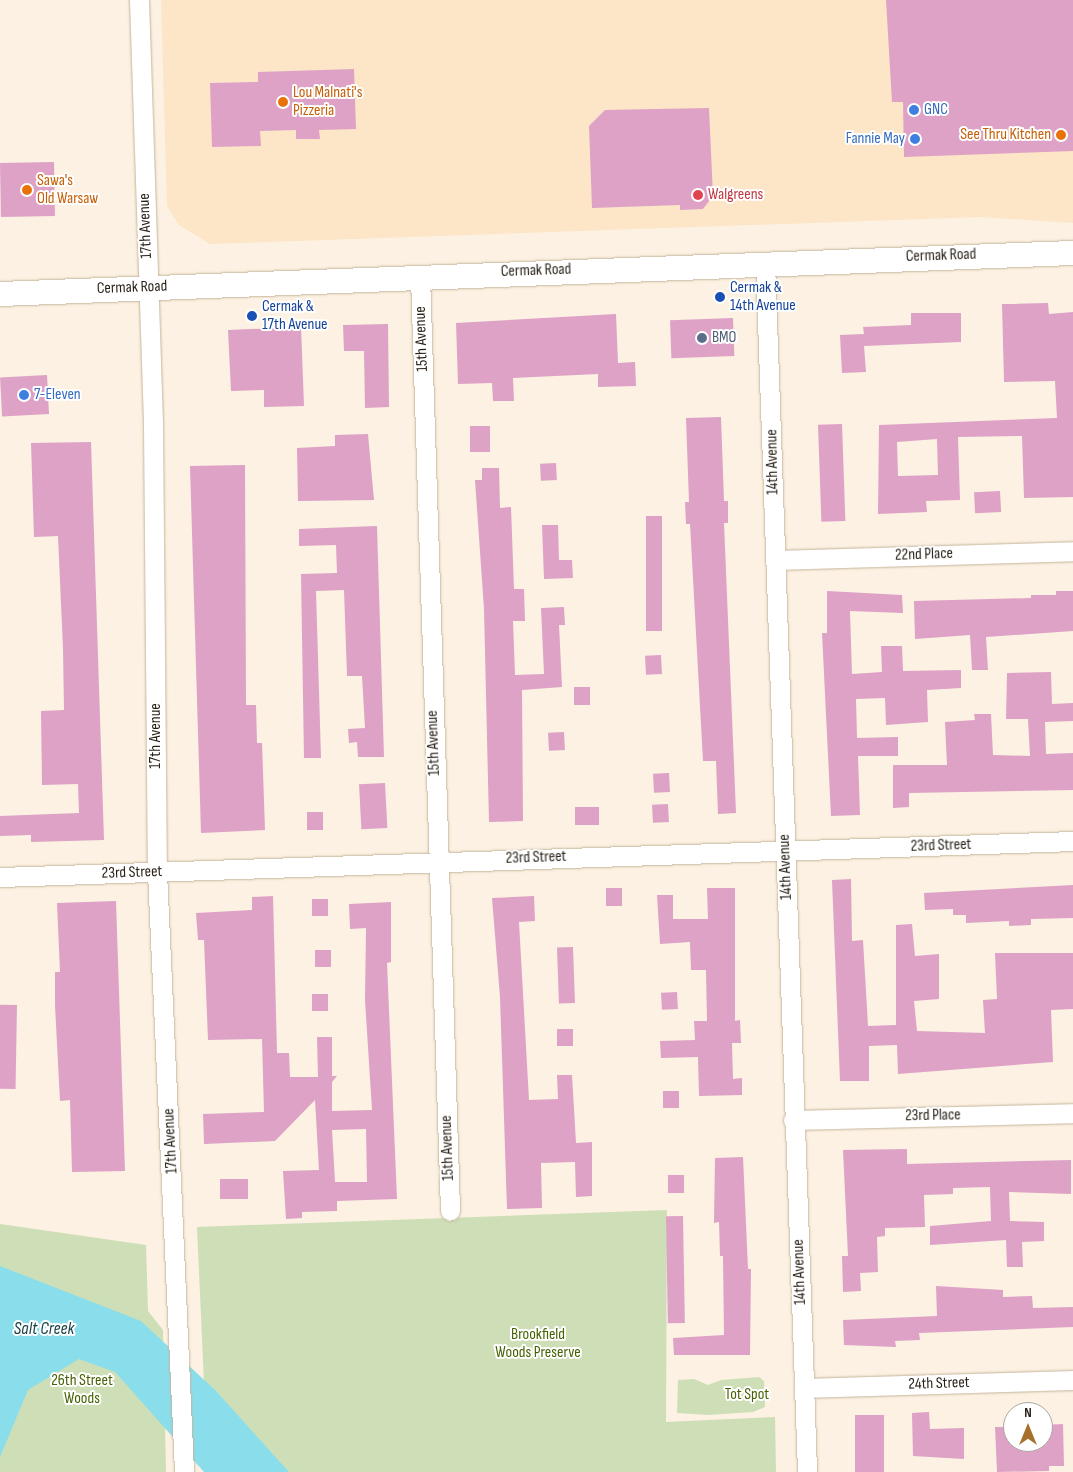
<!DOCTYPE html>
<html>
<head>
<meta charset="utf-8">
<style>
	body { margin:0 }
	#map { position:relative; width:1073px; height:1472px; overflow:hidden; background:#fcf1e2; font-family:"Sofia Sans Condensed",sans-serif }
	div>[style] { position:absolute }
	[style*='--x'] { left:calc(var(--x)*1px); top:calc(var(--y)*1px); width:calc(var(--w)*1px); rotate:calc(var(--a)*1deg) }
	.built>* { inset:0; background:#fde5c7 }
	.green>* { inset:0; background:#cedeb6 }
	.water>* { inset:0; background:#8adeeb }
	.building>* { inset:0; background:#dda2c6; transform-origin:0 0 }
	.roads { filter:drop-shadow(0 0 1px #c6b49d) drop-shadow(0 0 1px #c6b49d) }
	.minor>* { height:19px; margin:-9.5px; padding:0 9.5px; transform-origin:9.5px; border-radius:9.5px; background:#fff }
	.major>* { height:24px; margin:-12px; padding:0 12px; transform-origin:12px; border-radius:12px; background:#fff }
	.dots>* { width:14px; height:14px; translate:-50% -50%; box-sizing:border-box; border:2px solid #fff; border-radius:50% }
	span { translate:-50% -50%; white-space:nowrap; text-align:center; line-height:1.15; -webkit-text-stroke:4px #fff; paint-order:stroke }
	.food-label { font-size:16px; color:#c56008 }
	.left { translate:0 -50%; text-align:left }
	.right { translate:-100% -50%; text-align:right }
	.shop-label { font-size:16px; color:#366cbe }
	.health-label { font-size:16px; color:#be3a42 }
	.street-label { font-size:16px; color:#261f16 }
	.transit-label { font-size:16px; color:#164399 }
	.service-label { font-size:16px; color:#4e5e75 }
	.park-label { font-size:16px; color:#476103 }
	.water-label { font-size:18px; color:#1b4349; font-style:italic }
	.north { position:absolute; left:1003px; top:1402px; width:50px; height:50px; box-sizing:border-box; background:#fff; border:1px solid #a8a5a2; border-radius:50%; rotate:0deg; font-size:14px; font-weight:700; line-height:20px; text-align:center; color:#261f16 }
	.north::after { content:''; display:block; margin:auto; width:18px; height:22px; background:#a7712c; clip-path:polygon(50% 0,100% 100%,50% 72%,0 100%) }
</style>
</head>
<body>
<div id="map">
	<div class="built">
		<div style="clip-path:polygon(161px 0,1073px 0,1073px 223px,980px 217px,210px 244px,179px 225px,167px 206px)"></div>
	</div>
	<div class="green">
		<div style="clip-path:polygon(667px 1210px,666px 1422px,775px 1417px,776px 1472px,208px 1472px,197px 1227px)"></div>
		<div style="clip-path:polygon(0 1224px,146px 1245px,148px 1311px,163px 1330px,166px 1472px,0 1472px)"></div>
		<div style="clip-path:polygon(759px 1377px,764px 1381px,765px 1407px,753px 1412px,708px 1415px,677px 1413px,678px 1380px,694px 1379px,708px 1385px,721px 1380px)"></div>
	</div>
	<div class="water">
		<div style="clip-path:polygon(0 1266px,141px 1321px,216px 1391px,289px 1472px,204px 1472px,115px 1372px,79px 1359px,28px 1390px,0 1457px)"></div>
	</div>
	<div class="building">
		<div style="clip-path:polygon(886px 0,1073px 0,1073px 151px,904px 157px,903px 102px,892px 102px)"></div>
		<div style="clip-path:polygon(354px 69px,356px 129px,319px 130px,320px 139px,296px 139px,296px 130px,260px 131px,261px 146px,212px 147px,210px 83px,258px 82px,258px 72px)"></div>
		<div style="clip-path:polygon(709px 108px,713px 196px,703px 209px,680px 210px,680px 205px,592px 208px,589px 126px,605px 110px)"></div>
		<div style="left:54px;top:162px;width:54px;height:54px;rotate:89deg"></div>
		<div style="clip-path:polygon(evenodd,1048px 303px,1049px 314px,1073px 312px,1073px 497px,1024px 498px,1022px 436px,958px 437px,960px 500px,926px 501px,927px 512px,878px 514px,879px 425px,1057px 418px,1055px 381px,1004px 382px,1002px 304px,1048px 303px,937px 439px,938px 475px,898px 476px,897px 442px,937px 439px)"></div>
		<div style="clip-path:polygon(911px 313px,961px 313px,961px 342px,864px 346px,866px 372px,842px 373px,840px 335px,864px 334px,863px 327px,911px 325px)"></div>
		<div style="clip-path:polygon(616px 314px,618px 363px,635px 362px,636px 386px,598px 387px,598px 374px,513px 378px,514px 401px,493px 401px,492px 383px,458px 384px,456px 323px)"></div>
		<div style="left:733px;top:318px;width:38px;height:63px;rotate:88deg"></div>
		<div style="clip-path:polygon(388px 324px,389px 407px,365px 408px,364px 351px,344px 351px,343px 325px)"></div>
		<div style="clip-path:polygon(301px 327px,304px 406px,264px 407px,264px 390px,231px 391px,228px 330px)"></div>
		<div style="left:47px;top:375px;width:39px;height:47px;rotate:87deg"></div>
		<div style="clip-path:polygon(721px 417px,724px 501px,728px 501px,728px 523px,724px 523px,736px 813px,718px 814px,716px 761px,703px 761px,690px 524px,686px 524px,685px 502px,689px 502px,686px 418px)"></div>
		<div style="left:842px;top:424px;width:97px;height:24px;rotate:88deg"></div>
		<div style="left:490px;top:426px;width:26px;height:20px;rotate:90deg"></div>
		<div style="clip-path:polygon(368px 434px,374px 500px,298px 501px,297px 448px,335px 446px,335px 435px)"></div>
		<div style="clip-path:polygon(91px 442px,104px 840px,31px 842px,31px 835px,0 836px,0 816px,79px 813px,78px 784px,42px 785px,41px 711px,64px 710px,63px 649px,58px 536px,34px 537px,31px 443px)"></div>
		<div style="left:556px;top:463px;width:17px;height:16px;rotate:87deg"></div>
		<div style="clip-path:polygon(245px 465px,246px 705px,256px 705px,257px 743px,262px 743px,265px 830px,201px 833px,190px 466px)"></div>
		<div style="clip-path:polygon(482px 468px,499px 468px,500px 508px,511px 507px,514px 589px,524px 589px,525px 621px,513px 621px,515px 675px,544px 674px,541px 608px,564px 607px,565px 625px,559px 625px,562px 687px,522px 690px,523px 821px,489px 822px,484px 609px,475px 480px,482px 480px)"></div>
		<div style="left:1000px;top:491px;width:21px;height:26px;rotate:87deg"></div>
		<div style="left:646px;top:516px;width:16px;height:115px"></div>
		<div style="clip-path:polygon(542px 525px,558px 525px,559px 560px,572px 560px,573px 578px,544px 579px)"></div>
		<div style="clip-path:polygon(377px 526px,384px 757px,358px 757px,357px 742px,349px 743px,348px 729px,365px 728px,362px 676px,347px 676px,344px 590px,316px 591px,321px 758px,304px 758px,301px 574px,337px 573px,336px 545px,299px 546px,299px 529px)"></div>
		<div style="clip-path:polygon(827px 591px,902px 595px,903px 613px,850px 611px,852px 674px,882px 672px,881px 646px,902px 646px,903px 671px,961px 670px,961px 688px,927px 690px,928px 722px,886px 725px,885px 698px,856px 699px,857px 738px,898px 737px,898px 756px,858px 756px,860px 815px,831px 816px,822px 633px,827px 633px)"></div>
		<div style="clip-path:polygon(1056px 591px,1073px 591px,1073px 631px,986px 637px,988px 670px,972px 670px,970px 635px,915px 639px,914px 601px,1031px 598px,1031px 595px,1056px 595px)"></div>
		<div style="left:661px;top:655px;width:19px;height:16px;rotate:87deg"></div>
		<div style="clip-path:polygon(1051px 672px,1052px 704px,1073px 703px,1073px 721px,1045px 722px,1046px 754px,1073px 753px,1073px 790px,909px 793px,909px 807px,893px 808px,893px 765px,947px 765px,945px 722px,975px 720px,974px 714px,991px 714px,993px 755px,1030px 756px,1028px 719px,1006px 719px,1007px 673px)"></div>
		<div style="left:574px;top:687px;width:16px;height:18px"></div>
		<div style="left:564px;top:732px;width:18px;height:16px;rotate:87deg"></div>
		<div style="left:669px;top:773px;width:19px;height:16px;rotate:87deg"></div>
		<div style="left:385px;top:783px;width:45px;height:26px;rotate:87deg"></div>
		<div style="left:668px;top:804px;width:18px;height:16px;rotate:87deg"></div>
		<div style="left:575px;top:807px;width:24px;height:18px"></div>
		<div style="left:307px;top:812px;width:16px;height:18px"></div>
		<div style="clip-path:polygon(851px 879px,852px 941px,863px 940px,868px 1026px,896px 1025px,896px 925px,912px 924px,915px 956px,939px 954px,939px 999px,914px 1001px,917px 1031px,985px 1033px,983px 1000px,997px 999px,995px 953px,1073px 953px,1073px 1009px,1051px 1010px,1053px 1062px,898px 1074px,897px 1045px,869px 1046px,869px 1081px,840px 1081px,832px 880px)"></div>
		<div style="clip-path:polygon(1073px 885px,1073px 918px,1031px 919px,1031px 925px,1009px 926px,1009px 921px,966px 923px,966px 915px,953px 915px,953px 909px,925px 910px,924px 893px)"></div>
		<div style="left:606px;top:888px;width:16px;height:18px"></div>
		<div style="clip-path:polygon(707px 888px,735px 888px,735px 1021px,740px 1020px,741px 1043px,732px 1043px,733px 1079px,742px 1078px,742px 1095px,699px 1096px,698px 1057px,661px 1058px,660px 1041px,695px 1040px,694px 1021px,707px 1021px,706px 970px,691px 970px,690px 942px,660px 944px,657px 895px,673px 895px,673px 919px,708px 919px)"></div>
		<div style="clip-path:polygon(evenodd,273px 896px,277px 1053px,289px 1053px,290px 1077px,318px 1077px,317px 1037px,332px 1037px,332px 1076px,337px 1076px,332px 1082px,332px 1111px,372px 1110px,365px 1000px,366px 928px,350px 929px,349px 904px,391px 902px,391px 962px,387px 963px,397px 1199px,337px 1201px,337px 1211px,302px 1212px,302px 1218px,286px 1219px,283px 1171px,319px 1170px,315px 1100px,275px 1141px,204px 1144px,203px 1114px,264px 1112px,262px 1039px,208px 1040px,204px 940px,198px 940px,196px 913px,252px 910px,252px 897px,273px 896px,366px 1129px,367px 1182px,335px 1182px,332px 1130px,366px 1129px)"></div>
		<div style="clip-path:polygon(534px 896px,535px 921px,519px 922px,529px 1100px,558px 1099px,557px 1075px,572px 1075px,576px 1143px,592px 1142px,592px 1196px,576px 1197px,575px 1162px,541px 1163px,542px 1208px,507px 1209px,500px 997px,492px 898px)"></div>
		<div style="left:312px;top:899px;width:16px;height:17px"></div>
		<div style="clip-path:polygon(116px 901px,125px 1171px,72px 1172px,70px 1100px,60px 1101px,55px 1005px,55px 972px,60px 972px,57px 903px)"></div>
		<div style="left:573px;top:947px;width:56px;height:16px;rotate:88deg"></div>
		<div style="left:315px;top:950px;width:16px;height:17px"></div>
		<div style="left:677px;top:992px;width:17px;height:16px;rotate:87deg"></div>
		<div style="left:312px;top:994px;width:16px;height:17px"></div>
		<div style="left:17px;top:1005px;width:84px;height:17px;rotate:91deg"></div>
		<div style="left:573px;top:1029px;width:17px;height:16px;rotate:90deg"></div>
		<div style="left:663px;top:1091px;width:16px;height:17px"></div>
		<div style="clip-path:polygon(907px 1149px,907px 1164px,1071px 1160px,1071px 1194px,1009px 1192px,1010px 1221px,1044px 1222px,1044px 1241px,1022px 1242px,1023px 1267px,1007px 1267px,1006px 1240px,930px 1245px,930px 1226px,991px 1221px,990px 1187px,953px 1188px,953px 1194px,924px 1195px,925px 1227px,885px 1228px,885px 1236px,877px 1237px,878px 1272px,860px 1273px,861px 1291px,843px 1292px,842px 1256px,848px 1256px,843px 1150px)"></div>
		<div style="clip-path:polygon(743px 1157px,748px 1269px,751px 1269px,750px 1355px,674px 1355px,673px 1338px,724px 1335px,723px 1256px,720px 1256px,719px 1222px,714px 1223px,715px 1158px)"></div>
		<div style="left:668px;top:1175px;width:16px;height:18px"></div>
		<div style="left:220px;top:1179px;width:28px;height:20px"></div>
		<div style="left:683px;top:1216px;width:107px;height:17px;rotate:89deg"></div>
		<div style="clip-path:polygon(936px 1286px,1003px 1290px,1003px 1297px,1032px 1296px,1033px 1308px,1073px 1307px,1073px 1327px,919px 1333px,920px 1340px,895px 1341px,896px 1347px,844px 1345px,843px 1320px,937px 1316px)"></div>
		<div style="clip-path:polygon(929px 1412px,930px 1429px,964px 1428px,964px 1459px,913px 1456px,912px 1413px)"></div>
		<div style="left:855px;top:1415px;width:29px;height:57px"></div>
		<div style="clip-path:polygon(1063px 1424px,1064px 1466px,1049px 1466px,1049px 1471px,997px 1472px,995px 1427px,1013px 1427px,1013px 1442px,1043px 1442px,1043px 1425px)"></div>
	</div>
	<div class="roads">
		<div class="minor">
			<div style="--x:139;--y:0;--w:425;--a:88.1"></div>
			<div style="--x:153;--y:425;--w:447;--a:89.5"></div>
			<div style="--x:157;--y:872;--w:601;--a:87.42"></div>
			<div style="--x:765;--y:262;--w:1211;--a:88.01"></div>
			<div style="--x:420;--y:276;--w:935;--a:88.16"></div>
			<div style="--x:776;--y:560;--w:297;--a:-1.7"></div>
			<div style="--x:0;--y:877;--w:1074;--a:-1.92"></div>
			<div style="--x:793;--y:1120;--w:280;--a:-1.4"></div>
			<div style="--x:804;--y:1388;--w:269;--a:-1.7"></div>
		</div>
		<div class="major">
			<div style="--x:0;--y:294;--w:1074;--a:-2.19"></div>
		</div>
	</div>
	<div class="dots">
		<div style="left:283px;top:102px;background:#e8710a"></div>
		<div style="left:914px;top:110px;background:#3f7fe0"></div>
		<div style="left:1061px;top:135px;background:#e8710a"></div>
		<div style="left:915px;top:139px;background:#3f7fe0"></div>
		<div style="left:27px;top:190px;background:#e8710a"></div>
		<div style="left:698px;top:195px;background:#e0444e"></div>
		<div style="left:720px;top:297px;background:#1a4fb4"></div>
		<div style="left:252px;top:316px;background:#1a4fb4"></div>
		<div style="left:702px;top:338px;background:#5c6f8a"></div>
		<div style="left:24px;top:395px;background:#3f7fe0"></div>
	</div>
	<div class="food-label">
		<span class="left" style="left:293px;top:102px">Lou Malnati's<br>Pizzeria</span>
		<span class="right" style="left:1051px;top:135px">See Thru Kitchen</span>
		<span class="left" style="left:37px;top:190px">Sawa's<br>Old Warsaw</span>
	</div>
	<div class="shop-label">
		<span class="left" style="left:924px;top:110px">GNC</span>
		<span class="right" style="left:905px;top:139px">Fannie May</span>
		<span class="left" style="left:34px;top:395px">7-Eleven</span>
	</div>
	<div class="health-label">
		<span class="left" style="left:708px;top:195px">Walgreens</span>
	</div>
	<div class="street-label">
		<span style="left:146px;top:226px;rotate:-92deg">17th Avenue</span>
		<span style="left:941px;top:256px;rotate:-2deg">Cermak Road</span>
		<span style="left:536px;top:271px;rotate:-2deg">Cermak Road</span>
		<span style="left:132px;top:288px;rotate:-2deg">Cermak Road</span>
		<span style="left:422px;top:339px;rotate:-92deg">15th Avenue</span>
		<span style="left:773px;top:462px;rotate:-91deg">14th Avenue</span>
		<span style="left:924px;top:555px;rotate:-2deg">22nd Place</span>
		<span style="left:156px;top:736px;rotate:-90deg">17th Avenue</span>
		<span style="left:434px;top:743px;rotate:-92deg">15th Avenue</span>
		<span style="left:941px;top:846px;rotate:-2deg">23rd Street</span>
		<span style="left:536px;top:858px;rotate:-2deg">23rd Street</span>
		<span style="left:786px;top:867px;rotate:-92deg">14th Avenue</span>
		<span style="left:132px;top:873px;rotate:-2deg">23rd Street</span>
		<span style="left:933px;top:1116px;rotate:-1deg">23rd Place</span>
		<span style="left:171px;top:1141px;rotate:-93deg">17th Avenue</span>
		<span style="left:448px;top:1148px;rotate:-92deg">15th Avenue</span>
		<span style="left:800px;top:1272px;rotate:-92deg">14th Avenue</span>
		<span style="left:939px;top:1384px;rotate:-2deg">24th Street</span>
	</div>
	<div class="transit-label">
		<span class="left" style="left:730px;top:297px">Cermak &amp;<br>14th Avenue</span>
		<span class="left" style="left:262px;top:316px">Cermak &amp;<br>17th Avenue</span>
	</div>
	<div class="service-label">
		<span class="left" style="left:712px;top:338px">BMO</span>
	</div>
	<div class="park-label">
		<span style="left:538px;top:1344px">Brookfield<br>Woods Preserve</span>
		<span style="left:82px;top:1390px">26th Street<br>Woods</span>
		<span style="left:747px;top:1395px">Tot Spot</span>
	</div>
	<div class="water-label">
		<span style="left:44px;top:1329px">Salt Creek</span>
	</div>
	<div class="north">N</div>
</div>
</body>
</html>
